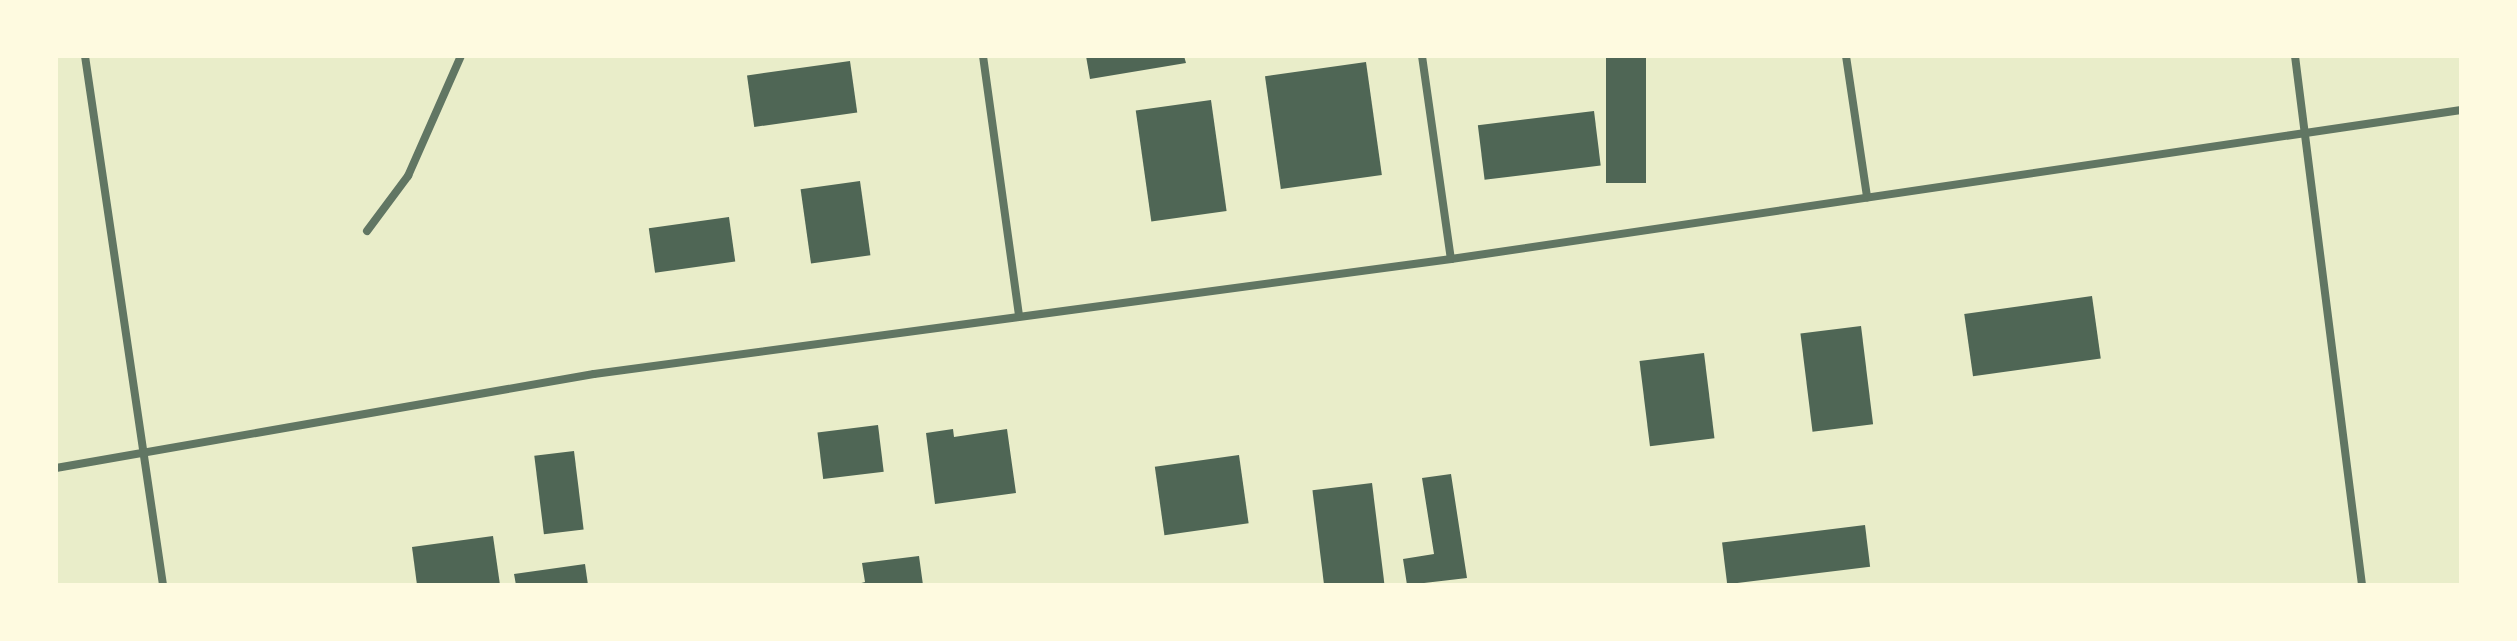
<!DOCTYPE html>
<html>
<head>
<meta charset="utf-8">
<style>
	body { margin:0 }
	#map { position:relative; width:2517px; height:641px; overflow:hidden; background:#e9edc9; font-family:"IBM Plex Sans",sans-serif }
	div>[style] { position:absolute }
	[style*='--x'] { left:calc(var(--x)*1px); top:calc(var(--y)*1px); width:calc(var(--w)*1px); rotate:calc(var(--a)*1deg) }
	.building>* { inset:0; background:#4f6655; transform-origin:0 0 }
	.minor>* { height:8px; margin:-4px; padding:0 4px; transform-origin:4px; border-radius:4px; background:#617663 }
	span { translate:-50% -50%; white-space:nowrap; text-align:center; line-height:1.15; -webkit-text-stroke:8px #fefae0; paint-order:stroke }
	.frame { position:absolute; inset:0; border:58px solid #fefae0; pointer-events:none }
</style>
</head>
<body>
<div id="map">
	<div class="building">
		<div style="clip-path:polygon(1086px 56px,1184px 56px,1186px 63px,1090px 79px)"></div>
		<div style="left:1606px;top:56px;width:40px;height:127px"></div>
		<div style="left:850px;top:61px;width:52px;height:104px;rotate:82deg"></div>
		<div style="left:1366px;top:62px;width:114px;height:102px;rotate:82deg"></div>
		<div style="left:1211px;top:100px;width:112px;height:76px;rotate:82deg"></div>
		<div style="left:1594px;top:111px;width:55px;height:117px;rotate:83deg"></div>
		<div style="left:860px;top:181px;width:75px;height:60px;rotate:82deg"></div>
		<div style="left:729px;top:217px;width:45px;height:81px;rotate:82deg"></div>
		<div style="left:2092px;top:296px;width:63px;height:129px;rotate:82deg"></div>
		<div style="left:1861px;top:326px;width:99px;height:61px;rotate:83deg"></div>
		<div style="left:1704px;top:353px;width:86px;height:65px;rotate:83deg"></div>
		<div style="left:878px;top:425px;width:47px;height:61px;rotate:83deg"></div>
		<div style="clip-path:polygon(953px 429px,954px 437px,1007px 429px,1016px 493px,935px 504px,926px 433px)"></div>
		<div style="left:574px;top:451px;width:79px;height:40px;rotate:83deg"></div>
		<div style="left:1239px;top:455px;width:69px;height:85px;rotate:82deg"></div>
		<div style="clip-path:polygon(1451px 474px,1467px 578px,1407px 585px,1403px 559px,1434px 554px,1422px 478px)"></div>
		<div style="left:1372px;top:483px;width:103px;height:60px;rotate:83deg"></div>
		<div style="left:1865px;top:525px;width:42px;height:144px;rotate:83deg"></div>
		<div style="clip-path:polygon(493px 536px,500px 585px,417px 585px,412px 547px)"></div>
		<div style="clip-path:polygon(919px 556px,923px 585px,854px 585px,865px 582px,862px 563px)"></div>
		<div style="clip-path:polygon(585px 564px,588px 585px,516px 585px,514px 574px)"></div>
	</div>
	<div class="minor">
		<div style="--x:85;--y:56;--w:535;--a:81.61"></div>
		<div style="--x:983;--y:56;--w:260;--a:82.1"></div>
		<div style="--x:1422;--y:56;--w:205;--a:81.9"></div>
		<div style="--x:1846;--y:56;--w:143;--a:81.5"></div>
		<div style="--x:2295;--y:56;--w:533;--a:82.78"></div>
		<div style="--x:367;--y:231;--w:69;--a:-53.3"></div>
		<div style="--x:408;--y:176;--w:131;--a:-66.2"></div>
		<div style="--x:56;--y:468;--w:546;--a:-9.91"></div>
		<div style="--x:594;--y:374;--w:865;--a:-7.64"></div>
		<div style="--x:1451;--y:259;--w:1021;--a:-8.39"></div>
	</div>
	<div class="frame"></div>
</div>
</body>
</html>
